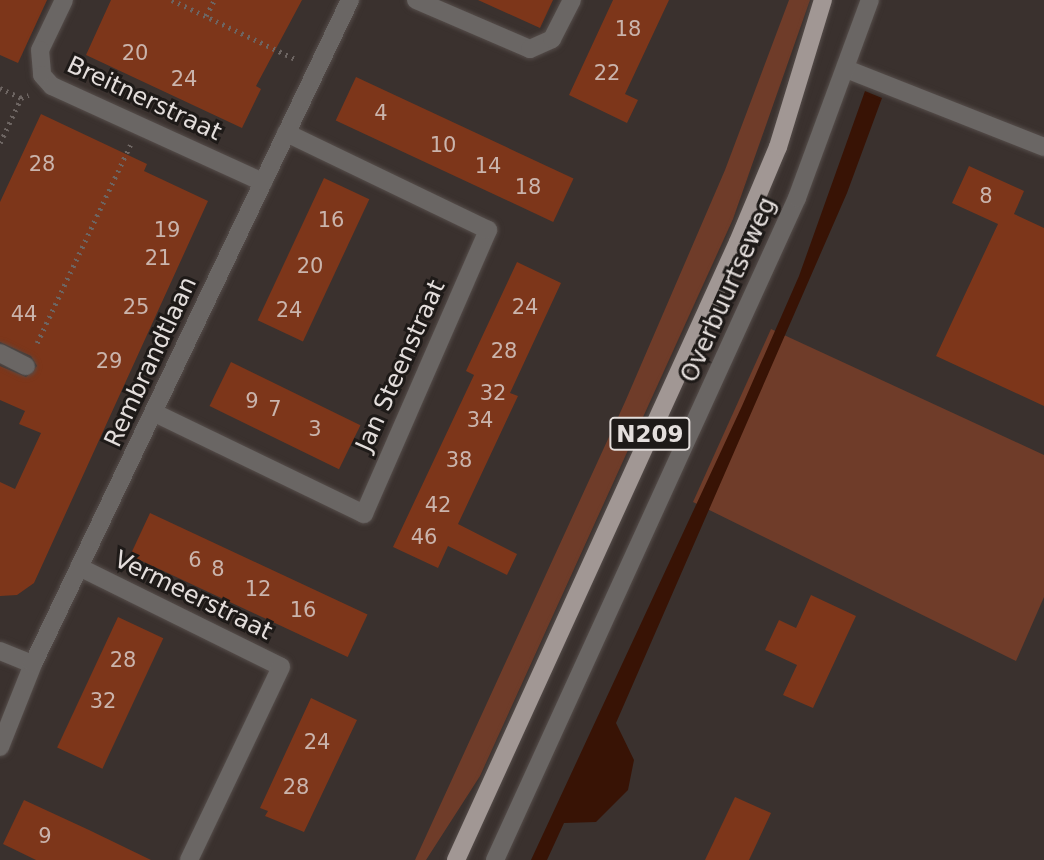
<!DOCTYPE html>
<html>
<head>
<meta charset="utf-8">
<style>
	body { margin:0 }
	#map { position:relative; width:1044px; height:860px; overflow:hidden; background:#3a312e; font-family:"DejaVu Sans",sans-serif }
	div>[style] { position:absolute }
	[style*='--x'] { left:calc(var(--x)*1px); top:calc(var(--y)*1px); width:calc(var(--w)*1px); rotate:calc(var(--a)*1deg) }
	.green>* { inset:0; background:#6f3c29 }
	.water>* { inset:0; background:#381305 }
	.building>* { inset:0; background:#7d361a; transform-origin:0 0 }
	.path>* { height:4.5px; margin-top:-2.25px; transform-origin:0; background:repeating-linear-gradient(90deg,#6d6562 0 2px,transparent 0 7px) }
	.roads { filter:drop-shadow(0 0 2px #554d4a) drop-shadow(0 0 2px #554d4a) }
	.service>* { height:18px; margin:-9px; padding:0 9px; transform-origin:9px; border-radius:9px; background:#6a6664 }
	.minor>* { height:18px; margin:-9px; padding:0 9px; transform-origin:9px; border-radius:9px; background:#6a6664 }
	.primary>* { height:18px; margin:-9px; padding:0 9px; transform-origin:9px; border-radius:9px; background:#a19794 }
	span { translate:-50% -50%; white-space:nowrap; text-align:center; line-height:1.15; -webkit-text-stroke:6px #1e1a18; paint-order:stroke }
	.number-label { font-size:21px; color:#cab4ac }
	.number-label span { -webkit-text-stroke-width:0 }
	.shield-label span { padding:2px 5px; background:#1e1a18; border:2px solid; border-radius:5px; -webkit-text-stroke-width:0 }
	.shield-label { font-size:23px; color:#e4dedc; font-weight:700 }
	.street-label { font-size:24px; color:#e4dedc }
</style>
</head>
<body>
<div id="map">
	<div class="green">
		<div style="clip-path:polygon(789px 0,810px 0,733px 219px,480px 776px,426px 860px,415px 860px,625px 402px,725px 170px)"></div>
		<div style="clip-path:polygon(771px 329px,1044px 455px,1044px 597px,1016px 661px,693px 502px)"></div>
	</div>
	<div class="water">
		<div style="clip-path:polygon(865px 91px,882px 98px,847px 193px,616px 723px,634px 760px,628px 790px,596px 822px,564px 823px,547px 860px,531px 860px,742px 406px,799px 276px)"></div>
	</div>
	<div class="building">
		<div style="clip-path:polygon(0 0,47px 0,18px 63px,0 55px)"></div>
		<div style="clip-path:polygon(111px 0,302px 0,256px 86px,261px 89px,242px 128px,86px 55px)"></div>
		<div style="clip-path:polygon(478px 0,553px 0,540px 28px)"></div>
		<div style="clip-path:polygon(613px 0,669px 0,625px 94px,638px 100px,627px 123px,569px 95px)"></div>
		<div style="left:356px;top:77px;width:240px;height:48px;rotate:25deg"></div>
		<div style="clip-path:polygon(41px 114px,147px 164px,144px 171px,208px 201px,34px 583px,17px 595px,0 596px,0 482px,15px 489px,41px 433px,19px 424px,25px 411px,0 400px,0 366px,26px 377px,37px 366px,31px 356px,0 342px,0 202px)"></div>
		<div style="clip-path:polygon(969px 166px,1024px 191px,1014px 214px,1044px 228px,1044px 406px,936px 356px,998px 224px,952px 203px)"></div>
		<div style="left:324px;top:178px;width:50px;height:157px;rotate:25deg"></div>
		<div style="clip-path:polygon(517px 262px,561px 283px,510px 393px,518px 396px,458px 524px,517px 554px,507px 575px,448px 546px,438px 568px,393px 547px,474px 375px,466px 371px)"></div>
		<div style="left:231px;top:362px;width:144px;height:49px;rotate:26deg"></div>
		<div style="left:150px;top:513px;width:240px;height:47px;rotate:25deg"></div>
		<div style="clip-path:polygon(811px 595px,856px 616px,813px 708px,783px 695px,797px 665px,765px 650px,779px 620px,796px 628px)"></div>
		<div style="left:118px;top:617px;width:50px;height:144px;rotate:25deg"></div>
		<div style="clip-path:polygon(311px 698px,357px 720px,304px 832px,265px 816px,268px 811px,260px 808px)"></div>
		<div style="clip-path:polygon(735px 797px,771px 813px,749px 860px,705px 860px)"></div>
		<div style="clip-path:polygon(24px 800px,89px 830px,151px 860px,36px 860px,3px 844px)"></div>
	</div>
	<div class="path">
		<div style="--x:172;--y:0;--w:139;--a:25.6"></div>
		<div style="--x:206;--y:16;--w:18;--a:-63"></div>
		<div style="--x:0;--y:88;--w:23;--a:25"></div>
		<div style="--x:0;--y:143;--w:50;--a:-65"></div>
		<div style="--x:21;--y:98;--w:8;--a:-23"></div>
		<div style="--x:37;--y:343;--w:219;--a:-64.8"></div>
	</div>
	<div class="roads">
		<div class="service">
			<div style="--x:846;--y:69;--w:213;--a:21.5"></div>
			<div style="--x:0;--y:353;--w:29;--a:27"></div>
		</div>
		<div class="minor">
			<div style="--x:64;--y:0;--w:55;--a:115.6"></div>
			<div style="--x:40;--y:50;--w:25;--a:85"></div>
			<div style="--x:42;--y:75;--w:15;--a:48"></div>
			<div style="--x:52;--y:86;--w:232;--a:24.5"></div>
			<div style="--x:416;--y:0;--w:124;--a:23.3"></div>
			<div style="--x:530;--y:49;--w:24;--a:-24"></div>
			<div style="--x:552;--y:39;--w:44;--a:-62.9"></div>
			<div style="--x:155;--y:413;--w:232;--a:25.8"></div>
			<div style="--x:364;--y:514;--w:310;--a:-66.4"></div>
			<div style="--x:488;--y:230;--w:224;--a:-154.3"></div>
			<div style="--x:79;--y:567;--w:225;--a:26.3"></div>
			<div style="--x:281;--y:667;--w:214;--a:115.5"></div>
			<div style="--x:0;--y:651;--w:35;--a:22"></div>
			<div style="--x:0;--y:747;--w:89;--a:-68.3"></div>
			<div style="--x:33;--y:664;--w:736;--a:-64.48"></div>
			<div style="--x:495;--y:860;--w:728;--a:-65.48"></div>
			<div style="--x:797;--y:198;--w:211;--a:-69.8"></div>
		</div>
		<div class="primary">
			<div style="--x:456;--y:860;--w:679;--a:-65.47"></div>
			<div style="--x:738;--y:242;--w:103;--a:-67.2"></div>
			<div style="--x:778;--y:147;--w:154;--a:-73"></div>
		</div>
	</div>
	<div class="number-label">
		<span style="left:628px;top:29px">18</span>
		<span style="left:135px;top:53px">20</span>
		<span style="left:607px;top:73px">22</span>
		<span style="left:184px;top:79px">24</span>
		<span style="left:381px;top:113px">4</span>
		<span style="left:443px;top:145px">10</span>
		<span style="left:42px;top:164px">28</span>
		<span style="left:488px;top:166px">14</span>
		<span style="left:528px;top:187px">18</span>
		<span style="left:986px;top:196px">8</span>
		<span style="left:331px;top:220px">16</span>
		<span style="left:167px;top:230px">19</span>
		<span style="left:158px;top:258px">21</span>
		<span style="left:310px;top:266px">20</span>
		<span style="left:136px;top:307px">25</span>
		<span style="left:525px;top:307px">24</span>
		<span style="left:289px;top:310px">24</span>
		<span style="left:24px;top:314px">44</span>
		<span style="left:504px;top:351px">28</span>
		<span style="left:109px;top:361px">29</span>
		<span style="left:493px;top:393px">32</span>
		<span style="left:252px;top:401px">9</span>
		<span style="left:275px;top:409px">7</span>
		<span style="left:480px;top:420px">34</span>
		<span style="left:315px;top:429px">3</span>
		<span style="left:459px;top:460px">38</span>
		<span style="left:438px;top:505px">42</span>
		<span style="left:424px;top:537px">46</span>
		<span style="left:195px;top:560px">6</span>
		<span style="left:218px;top:569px">8</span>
		<span style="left:258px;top:589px">12</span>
		<span style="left:303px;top:610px">16</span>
		<span style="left:123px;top:660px">28</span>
		<span style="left:103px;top:701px">32</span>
		<span style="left:317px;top:742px">24</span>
		<span style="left:296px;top:787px">28</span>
		<span style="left:45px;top:836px">9</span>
	</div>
	<div class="shield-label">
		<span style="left:650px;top:434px">N209</span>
	</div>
	<div class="street-label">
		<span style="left:144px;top:99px;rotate:25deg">Breitnerstraat</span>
		<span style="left:729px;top:290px;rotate:-66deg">Overbuurtseweg</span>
		<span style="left:151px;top:362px;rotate:-65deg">Rembrandtlaan</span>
		<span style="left:401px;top:366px;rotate:-66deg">Jan Steenstraat</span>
		<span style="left:193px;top:596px;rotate:26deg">Vermeerstraat</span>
	</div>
</div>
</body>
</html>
